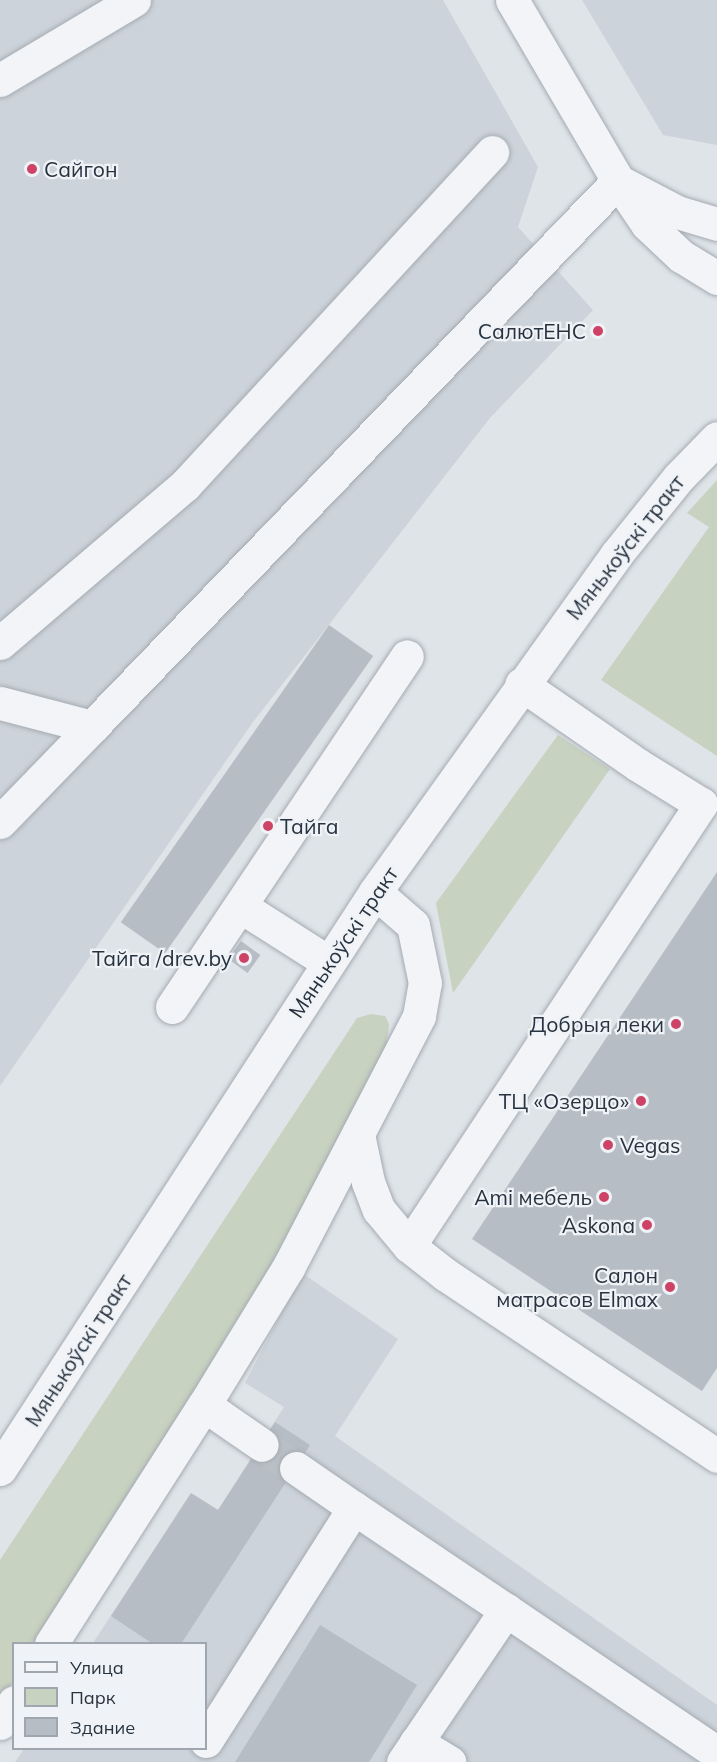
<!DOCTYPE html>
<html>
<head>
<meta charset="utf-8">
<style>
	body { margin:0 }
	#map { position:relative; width:717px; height:1762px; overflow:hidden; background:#dfe4e8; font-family:Mulish,sans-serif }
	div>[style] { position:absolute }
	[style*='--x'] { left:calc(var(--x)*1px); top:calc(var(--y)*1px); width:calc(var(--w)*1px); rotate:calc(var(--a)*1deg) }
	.built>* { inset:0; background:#cdd3da }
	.green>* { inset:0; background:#c7d2c0 }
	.building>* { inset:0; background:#b6bdc5; transform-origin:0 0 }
	.minor-tunnel>* { height:33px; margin-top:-16.5px; transform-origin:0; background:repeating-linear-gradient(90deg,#bac1c6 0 33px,transparent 0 49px) }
	.roads { filter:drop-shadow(0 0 2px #a4abb2) drop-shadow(0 0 2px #a4abb2) }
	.minor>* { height:33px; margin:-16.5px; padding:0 16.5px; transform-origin:16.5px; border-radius:16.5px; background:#f2f4f7 }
	.dots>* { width:16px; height:16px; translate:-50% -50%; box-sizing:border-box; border:3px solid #eff2f6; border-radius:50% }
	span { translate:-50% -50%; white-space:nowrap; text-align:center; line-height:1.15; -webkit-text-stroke:4.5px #eff2f6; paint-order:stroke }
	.poi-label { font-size:21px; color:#283340 }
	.left { translate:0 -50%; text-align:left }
	.right { translate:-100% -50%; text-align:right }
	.street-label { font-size:21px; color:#283340 }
	.legend { position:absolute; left:12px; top:1642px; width:195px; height:108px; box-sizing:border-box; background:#eff2f6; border:2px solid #9fa6ad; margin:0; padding:8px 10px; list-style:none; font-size:18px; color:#283340 }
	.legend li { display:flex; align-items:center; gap:12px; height:30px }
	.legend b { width:30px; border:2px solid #9fa6ad }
</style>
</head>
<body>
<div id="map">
	<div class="built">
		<div style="clip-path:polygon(0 0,443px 0,538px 167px,518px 227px,593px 310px,490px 418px,253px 722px,0 1086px)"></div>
		<div style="clip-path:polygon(582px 0,717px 0,717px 145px,663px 135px)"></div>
		<div style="clip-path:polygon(302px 1273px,398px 1339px,335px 1436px,717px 1705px,717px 1762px,15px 1762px,24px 1749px,206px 1748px,206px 1644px,93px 1643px,191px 1493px,218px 1510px,284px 1407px,245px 1383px)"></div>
	</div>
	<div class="green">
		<div style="clip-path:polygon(717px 480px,717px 756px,601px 680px,709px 527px,687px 513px)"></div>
		<div style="clip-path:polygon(558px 735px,610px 769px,453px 993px,436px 903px)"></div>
		<div style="clip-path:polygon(371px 1014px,385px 1016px,389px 1024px,385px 1060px,266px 1284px,38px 1643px,14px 1644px,13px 1682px,0 1704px,0 1560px,357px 1018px)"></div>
	</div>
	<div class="building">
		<div style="left:329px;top:625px;width:54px;height:363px;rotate:35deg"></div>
		<div style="clip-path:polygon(717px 872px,717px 1368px,702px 1391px,472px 1239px)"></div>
		<div style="left:241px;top:941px;width:24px;height:22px;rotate:36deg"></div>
		<div style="clip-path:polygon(275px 1422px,310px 1445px,181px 1644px,153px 1644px,111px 1616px,191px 1493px,218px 1510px)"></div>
		<div style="clip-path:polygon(320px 1625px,417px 1685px,369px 1762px,235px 1762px)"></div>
	</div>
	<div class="minor-tunnel">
		<div style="--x:262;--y:1445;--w:41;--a:34.1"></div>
	</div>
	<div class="roads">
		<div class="minor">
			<div style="--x:512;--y:0;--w:210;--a:59.6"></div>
			<div style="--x:618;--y:181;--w:52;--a:56"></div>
			<div style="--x:647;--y:224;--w:47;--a:43.3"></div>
			<div style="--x:681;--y:256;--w:42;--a:31.4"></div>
			<div style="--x:0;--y:80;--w:156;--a:-30.8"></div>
			<div style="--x:622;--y:183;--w:62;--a:27.8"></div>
			<div style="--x:677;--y:212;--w:42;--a:16.7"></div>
			<div style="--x:0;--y:643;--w:243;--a:-40.5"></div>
			<div style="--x:185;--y:485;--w:453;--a:-47.3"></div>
			<div style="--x:0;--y:703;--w:95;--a:14.6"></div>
			<div style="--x:92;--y:727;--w:758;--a:-46.07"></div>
			<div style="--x:0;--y:822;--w:132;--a:-45.9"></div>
			<div style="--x:240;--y:906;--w:104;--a:32.5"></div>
			<div style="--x:172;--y:1007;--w:422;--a:-56.2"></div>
			<div style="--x:358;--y:1134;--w:49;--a:78.2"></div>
			<div style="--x:368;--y:1182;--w:30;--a:69"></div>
			<div style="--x:379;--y:1210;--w:47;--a:50.2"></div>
			<div style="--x:409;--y:1246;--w:47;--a:38.1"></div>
			<div style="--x:446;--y:1275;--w:326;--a:33.7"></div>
			<div style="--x:409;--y:1246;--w:530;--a:-56.55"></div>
			<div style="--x:701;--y:804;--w:74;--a:-148.2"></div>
			<div style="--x:638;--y:765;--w:142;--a:-145.3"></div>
			<div style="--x:204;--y:1405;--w:161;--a:-58.5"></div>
			<div style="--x:288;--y:1268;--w:284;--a:-62.5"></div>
			<div style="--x:419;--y:1016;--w:34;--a:-80"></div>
			<div style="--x:425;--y:983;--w:59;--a:-101.7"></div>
			<div style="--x:413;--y:925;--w:50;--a:-139"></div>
			<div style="--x:296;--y:1468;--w:70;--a:34.6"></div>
			<div style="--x:0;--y:1469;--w:688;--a:-56.98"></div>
			<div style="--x:375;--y:892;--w:414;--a:-54.4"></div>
			<div style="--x:616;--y:555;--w:100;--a:-51.1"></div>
			<div style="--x:679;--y:477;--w:54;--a:-45.7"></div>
			<div style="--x:51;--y:1644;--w:284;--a:-57.4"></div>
			<div style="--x:204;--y:1405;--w:70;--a:34.6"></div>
			<div style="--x:0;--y:1723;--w:25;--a:-56"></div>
			<div style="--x:206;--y:1741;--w:276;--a:-57.6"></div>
			<div style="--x:354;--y:1508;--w:183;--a:33.9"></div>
			<div style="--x:416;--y:1742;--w:39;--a:31"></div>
			<div style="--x:403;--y:1762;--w:184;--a:-55.9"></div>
			<div style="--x:506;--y:1610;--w:255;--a:34.1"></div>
		</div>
	</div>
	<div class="dots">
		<div style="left:32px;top:169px;background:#ce4365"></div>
		<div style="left:598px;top:331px;background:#ce4365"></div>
		<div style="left:268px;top:826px;background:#ce4365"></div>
		<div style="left:244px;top:958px;background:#ce4365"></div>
		<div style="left:676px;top:1024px;background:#ce4365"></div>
		<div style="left:641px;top:1101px;background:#ce4365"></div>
		<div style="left:608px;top:1145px;background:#ce4365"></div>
		<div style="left:604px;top:1197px;background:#ce4365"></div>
		<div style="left:647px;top:1225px;background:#ce4365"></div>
		<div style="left:670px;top:1287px;background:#ce4365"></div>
	</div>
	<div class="poi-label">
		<span class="left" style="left:44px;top:169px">Сайгон</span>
		<span class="right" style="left:586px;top:331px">СалютЕНС</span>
		<span class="left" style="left:280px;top:826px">Тайга</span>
		<span class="right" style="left:232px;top:958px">Тайга /drev.by</span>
		<span class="right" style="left:664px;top:1024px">Добрыя леки</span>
		<span class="right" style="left:629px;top:1101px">ТЦ «Озерцо»</span>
		<span class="left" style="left:620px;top:1145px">Vegas</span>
		<span class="right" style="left:592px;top:1197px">Ami мебель</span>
		<span class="right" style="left:635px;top:1225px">Askona</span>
		<span class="right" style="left:658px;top:1287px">Салон<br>матрасов Elmax</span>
	</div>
	<div class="street-label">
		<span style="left:625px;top:547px;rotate:-52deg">Мянькоўскі тракт</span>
		<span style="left:343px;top:942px;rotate:-56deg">Мянькоўскі тракт</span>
		<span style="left:78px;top:1350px;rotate:-57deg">Мянькоўскі тракт</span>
	</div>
	<ul class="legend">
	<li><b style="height:8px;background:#f2f4f7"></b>Улица</li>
	<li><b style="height:16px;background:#c7d2c0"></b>Парк</li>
	<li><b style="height:16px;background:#b6bdc5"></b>Здание</li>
	</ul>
</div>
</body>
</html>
